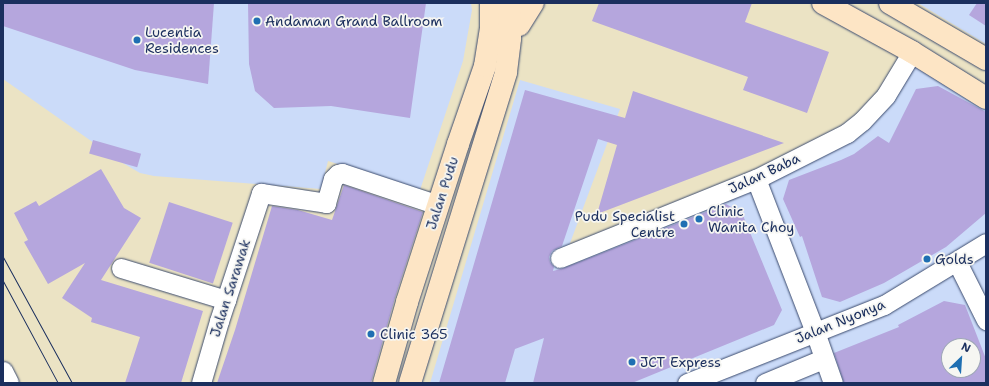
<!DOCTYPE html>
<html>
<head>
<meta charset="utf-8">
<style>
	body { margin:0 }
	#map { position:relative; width:989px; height:386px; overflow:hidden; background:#ebe3c4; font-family:"Shantell Sans",sans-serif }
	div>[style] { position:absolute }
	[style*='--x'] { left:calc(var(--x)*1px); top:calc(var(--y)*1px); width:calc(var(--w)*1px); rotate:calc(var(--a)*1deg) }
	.built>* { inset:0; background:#cbdbf9 }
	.building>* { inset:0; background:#b5a6dd; transform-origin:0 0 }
	.roads { filter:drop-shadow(0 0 1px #3a4a6d) drop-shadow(0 0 1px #3a4a6d) }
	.street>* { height:19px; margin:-9.5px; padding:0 9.5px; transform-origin:9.5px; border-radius:9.5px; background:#fff }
	.secondary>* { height:22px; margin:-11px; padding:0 11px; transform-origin:11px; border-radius:11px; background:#fde5c5 }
	.tram>* { height:1px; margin:-0.5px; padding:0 0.5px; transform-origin:0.5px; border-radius:0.5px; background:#1b2f5e }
	.dots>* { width:11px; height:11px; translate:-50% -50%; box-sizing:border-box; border:2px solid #f6f6f2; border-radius:50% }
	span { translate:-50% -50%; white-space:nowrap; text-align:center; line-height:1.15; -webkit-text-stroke:3.5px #f6f6f2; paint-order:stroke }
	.poi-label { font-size:14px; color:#1b2f5e }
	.left { translate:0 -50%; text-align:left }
	.right { translate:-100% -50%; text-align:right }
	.street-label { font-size:14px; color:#1b2f5e }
	.frame { position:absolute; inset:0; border:4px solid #1b2f5e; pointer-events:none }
	.north { position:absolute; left:941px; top:338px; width:40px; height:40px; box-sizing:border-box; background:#f6f6f2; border:1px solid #9ea6b7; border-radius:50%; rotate:25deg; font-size:11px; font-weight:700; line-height:16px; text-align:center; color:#1b2f5e }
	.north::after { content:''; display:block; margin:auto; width:14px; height:18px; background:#1f6fb2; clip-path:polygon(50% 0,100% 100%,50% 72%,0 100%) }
</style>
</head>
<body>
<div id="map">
	<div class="built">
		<div style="clip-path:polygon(3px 3px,471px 3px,472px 10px,463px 61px,420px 190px,328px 161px,321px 189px,154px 176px,140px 173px,121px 162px,3px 79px)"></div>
		<div style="clip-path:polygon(918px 3px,986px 3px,986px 44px)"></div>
		<div style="clip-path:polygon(evenodd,913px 63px,986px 110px,986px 383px,430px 383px,520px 80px,620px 109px,563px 262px,851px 138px,913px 63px,949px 346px,973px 346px,973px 370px,949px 370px,949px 346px)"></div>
	</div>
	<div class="building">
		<div style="clip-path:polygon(3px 3px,214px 3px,208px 84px,135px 70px,3px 26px)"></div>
		<div style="clip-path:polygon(248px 3px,426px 3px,410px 118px,331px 106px,274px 108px,255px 91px,249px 64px)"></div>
		<div style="clip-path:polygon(599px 3px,752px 3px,745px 22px,829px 52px,807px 113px,743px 90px,748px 77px,592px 21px)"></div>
		<div style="clip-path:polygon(977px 3px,986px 3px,986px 26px,969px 15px)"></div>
		<div style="clip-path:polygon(938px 86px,986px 112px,986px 213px,946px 247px,884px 283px,840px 302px,822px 297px,802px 236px,800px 237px,783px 199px,789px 180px,841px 160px,854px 154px,878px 136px,889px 143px,916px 89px)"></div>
		<div style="clip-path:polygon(525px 90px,625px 118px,633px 91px,784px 143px,597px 214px,617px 145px,598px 139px,562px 246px,552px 251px,549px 257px,550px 262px,554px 267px,553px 271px,564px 268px,726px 204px,742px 213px,782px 310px,774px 325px,632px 383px,533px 383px,544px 338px,515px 349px,505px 383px,439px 383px)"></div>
		<div style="left:93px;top:140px;width:50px;height:14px;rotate:16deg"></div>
		<div style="clip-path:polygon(101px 169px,124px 208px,141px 218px,101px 280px,203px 311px,181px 383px,125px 383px,140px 337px,91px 322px,92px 318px,62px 298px,85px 263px,48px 284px,24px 242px,28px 240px,14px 213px,36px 201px,39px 206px)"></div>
		<div style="clip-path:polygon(344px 185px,423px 212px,395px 298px,371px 383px,217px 383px,235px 330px,272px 206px,298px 210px,332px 220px)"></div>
		<div style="left:169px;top:202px;width:67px;height:64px;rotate:18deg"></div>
		<div style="clip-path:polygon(evenodd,944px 301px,965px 305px,986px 359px,986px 383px,844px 383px,834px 353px,899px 327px,898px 325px,944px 301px,949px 346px,973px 346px,973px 370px,949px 370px,949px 346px)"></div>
	</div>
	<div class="roads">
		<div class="street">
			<div style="--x:756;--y:179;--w:164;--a:68.9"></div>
			<div style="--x:815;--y:332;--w:54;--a:70.6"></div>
			<div style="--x:560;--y:258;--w:211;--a:-22"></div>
			<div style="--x:756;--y:179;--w:102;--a:-26.8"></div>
			<div style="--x:847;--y:133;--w:19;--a:-39"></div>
			<div style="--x:862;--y:121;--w:35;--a:-47"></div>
			<div style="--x:886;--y:95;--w:50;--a:-58.8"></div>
			<div style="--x:957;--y:262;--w:65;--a:63.4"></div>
			<div style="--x:121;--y:268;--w:110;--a:16.9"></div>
			<div style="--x:3;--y:371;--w:13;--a:63"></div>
			<div style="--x:201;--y:383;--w:65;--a:-73.8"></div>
			<div style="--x:219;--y:321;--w:135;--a:-71.8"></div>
			<div style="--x:261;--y:193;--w:66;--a:8.7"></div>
			<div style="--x:326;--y:203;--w:25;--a:-74"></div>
			<div style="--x:333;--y:179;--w:7;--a:-45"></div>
			<div style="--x:338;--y:174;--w:4;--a:-14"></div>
			<div style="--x:342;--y:173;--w:101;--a:18.4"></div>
			<div style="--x:687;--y:383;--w:212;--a:-21.6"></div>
			<div style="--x:884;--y:305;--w:119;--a:-31.3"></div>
			<div style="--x:765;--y:383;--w:63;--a:-22.5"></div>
		</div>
		<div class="secondary">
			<div style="--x:823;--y:3;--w:102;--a:28.8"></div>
			<div style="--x:912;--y:52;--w:87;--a:31.9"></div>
			<div style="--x:890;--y:3;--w:111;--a:30.3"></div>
			<div style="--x:519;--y:25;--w:26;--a:-58"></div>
			<div style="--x:384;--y:383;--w:84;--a:-74.1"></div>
			<div style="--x:407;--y:302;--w:166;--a:-72.1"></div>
			<div style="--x:458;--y:144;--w:83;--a:-70.9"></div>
			<div style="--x:485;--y:66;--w:36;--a:-81"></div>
			<div style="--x:491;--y:30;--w:27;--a:-90"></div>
			<div style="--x:410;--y:383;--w:325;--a:-72.8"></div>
			<div style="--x:506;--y:72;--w:34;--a:-83"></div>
			<div style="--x:510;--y:38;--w:35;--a:-92"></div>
		</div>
	</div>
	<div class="tram">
		<div style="--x:3;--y:257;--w:144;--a:61.3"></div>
		<div style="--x:3;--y:281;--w:116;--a:61.7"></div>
	</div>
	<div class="dots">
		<div style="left:257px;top:21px;background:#1f6fb2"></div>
		<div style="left:137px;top:40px;background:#1f6fb2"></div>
		<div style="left:699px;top:219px;background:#1f6fb2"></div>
		<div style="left:684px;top:224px;background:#1f6fb2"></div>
		<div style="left:927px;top:259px;background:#1f6fb2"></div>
		<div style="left:371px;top:334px;background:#1f6fb2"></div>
		<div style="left:632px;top:362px;background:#1f6fb2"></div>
	</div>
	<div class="poi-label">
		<span class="left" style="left:265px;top:21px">Andaman Grand Ballroom</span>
		<span class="left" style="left:145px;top:40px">Lucentia<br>Residences</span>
		<span class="left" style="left:708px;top:219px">Clinic<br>Wanita Choy</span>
		<span class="right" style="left:675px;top:224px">Pudu Specialist<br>Centre</span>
		<span class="left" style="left:935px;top:259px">Golds</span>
		<span class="left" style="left:380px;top:334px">Clinic 365</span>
		<span class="left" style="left:640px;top:362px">JCT Express</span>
	</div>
	<div class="street-label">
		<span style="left:764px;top:173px;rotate:-25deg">Jalan Baba</span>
		<span style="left:442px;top:193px;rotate:-72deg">Jalan Pudu</span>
		<span style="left:230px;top:288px;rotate:-72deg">Jalan Sarawak</span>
		<span style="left:840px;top:321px;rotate:-22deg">Jalan Nyonya</span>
	</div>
	<div class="frame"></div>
	<div class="north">N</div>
</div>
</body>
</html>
